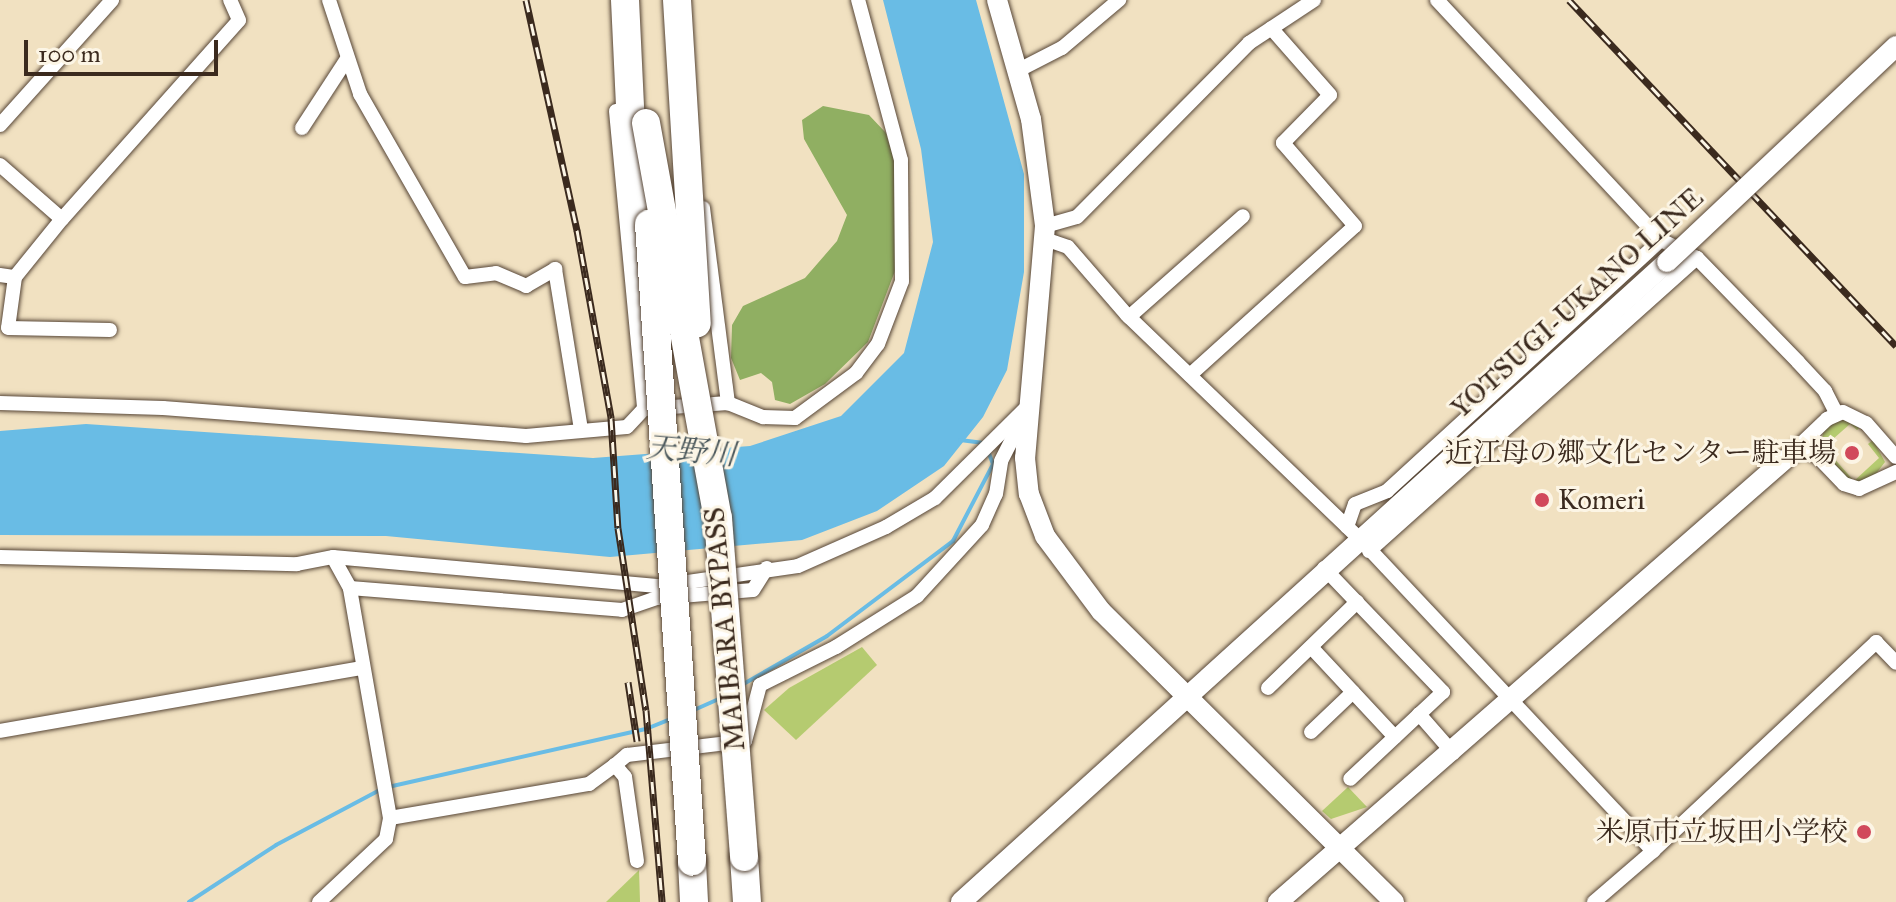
<!DOCTYPE html>
<html>
<head>
<meta charset="utf-8">
<style>
	body { margin:0 }
	#map { position:relative; width:1896px; height:902px; overflow:hidden; background:#f1e1c1; font-family:"IM FELL Great Primer","Noto Serif JP",serif }
	div>[style] { position:absolute }
	[style*='--x'] { left:calc(var(--x)*1px); top:calc(var(--y)*1px); width:calc(var(--w)*1px); rotate:calc(var(--a)*1deg) }
	.green>* { inset:0; background:#b5cb70 }
	.forest>* { inset:0; background:#90af62 }
	.water>* { inset:0; background:#69bce5 }
	.stream>* { height:4px; margin:-2px; padding:0 2px; transform-origin:2px; border-radius:2px; background:#69bce5 }
	.roads { filter:drop-shadow(0 0 2px #564536) drop-shadow(0 0 2px #564536) }
	.street>* { height:14px; margin:-7px; padding:0 7px; transform-origin:7px; border-radius:7px; background:#fff }
	.secondary>* { height:20px; margin:-10px; padding:0 10px; transform-origin:10px; border-radius:10px; background:#fff }
	.highway>* { height:28px; margin:-14px; padding:0 14px; transform-origin:14px; border-radius:14px; background:#fff }
	.rail>* { height:7px; margin-top:-3.5px; transform-origin:0; background:repeating-linear-gradient(90deg,#fcf5e5 0 12px,#3b2a1e 0 24px); box-sizing:border-box; border-block:2px solid #3b2a1e }
	.bridges { filter:drop-shadow(0 0 2px #564536) drop-shadow(0 0 2px #564536) }
	.secondary-bridge>* { height:20px; margin:-10px; padding:0 10px; transform-origin:10px; border-radius:10px; background:#fff }
	.highway-bridge>* { height:28px; margin:-14px; padding:0 14px; transform-origin:14px; border-radius:14px; background:#fff }
	.dots>* { width:22px; height:22px; translate:-50% -50%; box-sizing:border-box; border:4px solid #fcf5e5; border-radius:50% }
	span { translate:-50% -50%; white-space:nowrap; text-align:center; line-height:1.15; -webkit-text-stroke:6px #fcf5e5; paint-order:stroke }
	.street-label { font-size:28px; color:#3b2a1e }
	.poi-label { font-size:28px; color:#3b2a1e }
	.right { translate:-100% -50%; text-align:right }
	.left { translate:0 -50%; text-align:left }
	.water-label { font-size:30px; color:#49565a; font-style:italic }
	.scale { position:absolute; left:24px; top:40px; width:194px; height:36px; box-sizing:border-box; border:4px solid #3b2a1e; border-top:0; padding-left:10px; font-size:24px; line-height:28px; white-space:nowrap; color:#3b2a1e; -webkit-text-stroke:6px #fcf5e5; paint-order:stroke }
</style>
</head>
<body>
<div id="map">
	<div class="green">
		<div style="clip-path:polygon(1840px 417px,1861px 427px,1857px 430px,1850px 424px,1824px 447px,1854px 481px,1879px 458px,1868px 444px,1873px 440px,1885px 462px,1869px 483px,1848px 482px,1820px 449px,1824px 429px)"></div>
		<div style="clip-path:polygon(862px 647px,877px 665px,796px 740px,764px 710px,789px 688px)"></div>
		<div style="clip-path:polygon(1348px 787px,1367px 807px,1331px 819px,1322px 811px)"></div>
		<div style="clip-path:polygon(639px 870px,640px 902px,606px 902px)"></div>
	</div>
	<div class="forest">
		<div style="clip-path:polygon(823px 106px,869px 115px,886px 133px,895px 163px,895px 271px,868px 342px,825px 384px,790px 404px,775px 400px,772px 382px,761px 373px,740px 380px,731px 358px,732px 325px,743px 306px,805px 278px,837px 241px,847px 215px,804px 139px,802px 120px)"></div>
	</div>
	<div class="water">
		<div style="clip-path:polygon(883px 0,976px 0,1024px 174px,1024px 272px,1007px 370px,983px 417px,944px 466px,877px 511px,802px 540px,610px 557px,386px 536px,0 535px,0 431px,86px 424px,593px 458px,750px 446px,841px 416px,904px 353px,933px 242px,921px 149px)"></div>
	</div>
	<div class="stream">
		<div style="--x:960;--y:440;--w:24;--a:7"></div>
		<div style="--x:740;--y:686;--w:100;--a:-29.9"></div>
		<div style="--x:827;--y:636;--w:158;--a:-37"></div>
		<div style="--x:953;--y:541;--w:87;--a:-62.5"></div>
		<div style="--x:993;--y:464;--w:14;--a:-111"></div>
		<div style="--x:694;--y:710;--w:32;--a:-24"></div>
		<div style="--x:388;--y:787;--w:264;--a:-12.7"></div>
		<div style="--x:646;--y:729;--w:27;--a:-22"></div>
		<div style="--x:189;--y:902;--w:104;--a:-33.2"></div>
		<div style="--x:276;--y:845;--w:118;--a:-27.9"></div>
	</div>
	<div class="roads">
		<div class="street">
			<div style="--x:329;--y:0;--w:99;--a:71.7"></div>
			<div style="--x:360;--y:94;--w:211;--a:60.2"></div>
			<div style="--x:465;--y:277;--w:31;--a:-7"></div>
			<div style="--x:496;--y:273;--w:33;--a:23"></div>
			<div style="--x:526;--y:286;--w:34;--a:-30"></div>
			<div style="--x:555;--y:269;--w:162;--a:80.8"></div>
			<div style="--x:1437;--y:0;--w:328;--a:47"></div>
			<div style="--x:1661;--y:240;--w:40;--a:26.6"></div>
			<div style="--x:1697;--y:258;--w:145;--a:45.8"></div>
			<div style="--x:1798;--y:362;--w:40;--a:47"></div>
			<div style="--x:1825;--y:391;--w:25;--a:63"></div>
			<div style="--x:1015;--y:72;--w:53;--a:-27.1"></div>
			<div style="--x:1062;--y:48;--w:75;--a:-40.1"></div>
			<div style="--x:616;--y:111;--w:299;--a:84.6"></div>
			<div style="--x:0;--y:125;--w:168;--a:-48.1"></div>
			<div style="--x:302;--y:128;--w:82;--a:-56.9"></div>
			<div style="--x:0;--y:165;--w:82;--a:41.1"></div>
			<div style="--x:62;--y:219;--w:266;--a:-48.3"></div>
			<div style="--x:239;--y:20;--w:22;--a:-114"></div>
			<div style="--x:703;--y:208;--w:197;--a:82.7"></div>
			<div style="--x:1045;--y:226;--w:33;--a:-16"></div>
			<div style="--x:1077;--y:217;--w:245;--a:-45.3"></div>
			<div style="--x:1249;--y:43;--w:78;--a:-33.5"></div>
			<div style="--x:1045;--y:239;--w:24;--a:19"></div>
			<div style="--x:1068;--y:247;--w:90;--a:49.1"></div>
			<div style="--x:1127;--y:315;--w:320;--a:43.9"></div>
			<div style="--x:1358;--y:537;--w:431;--a:46.8"></div>
			<div style="--x:1653;--y:851;--w:306;--a:-43.1"></div>
			<div style="--x:1876;--y:642;--w:29;--a:46"></div>
			<div style="--x:0;--y:275;--w:15;--a:8"></div>
			<div style="--x:15;--y:277;--w:75;--a:-51"></div>
			<div style="--x:15;--y:277;--w:51;--a:97.8"></div>
			<div style="--x:8;--y:328;--w:102;--a:1.1"></div>
			<div style="--x:1129;--y:317;--w:152;--a:-41.5"></div>
			<div style="--x:1190;--y:375;--w:222;--a:-42.1"></div>
			<div style="--x:1355;--y:226;--w:110;--a:-130.9"></div>
			<div style="--x:1283;--y:143;--w:67;--a:-45.6"></div>
			<div style="--x:1330;--y:95;--w:89;--a:-131.4"></div>
			<div style="--x:0;--y:403;--w:163;--a:1.8"></div>
			<div style="--x:163;--y:408;--w:364;--a:4.4"></div>
			<div style="--x:526;--y:436;--w:101;--a:-5.1"></div>
			<div style="--x:627;--y:427;--w:25;--a:-47"></div>
			<div style="--x:644;--y:409;--w:84;--a:-4.1"></div>
			<div style="--x:728;--y:403;--w:38;--a:22"></div>
			<div style="--x:763;--y:417;--w:32;--a:2"></div>
			<div style="--x:795;--y:418;--w:76;--a:-36.4"></div>
			<div style="--x:856;--y:373;--w:36;--a:-53"></div>
			<div style="--x:878;--y:344;--w:67;--a:-69.1"></div>
			<div style="--x:902;--y:281;--w:121;--a:-90.5"></div>
			<div style="--x:901;--y:160;--w:166;--a:-105"></div>
			<div style="--x:1791;--y:456;--w:14;--a:-21"></div>
			<div style="--x:1804;--y:451;--w:14;--a:21"></div>
			<div style="--x:1817;--y:456;--w:39;--a:46"></div>
			<div style="--x:1844;--y:484;--w:16;--a:18"></div>
			<div style="--x:1859;--y:489;--w:41;--a:-24.7"></div>
			<div style="--x:1784;--y:460;--w:59;--a:-43.6"></div>
			<div style="--x:1827;--y:419;--w:17;--a:-24"></div>
			<div style="--x:1843;--y:412;--w:25;--a:26"></div>
			<div style="--x:1866;--y:423;--w:45;--a:48.6"></div>
			<div style="--x:1347;--y:527;--w:24;--a:-71"></div>
			<div style="--x:1355;--y:504;--w:35;--a:-22"></div>
			<div style="--x:1387;--y:491;--w:372;--a:-42.5"></div>
			<div style="--x:1369;--y:551;--w:440;--a:-41.8"></div>
			<div style="--x:0;--y:557;--w:297;--a:1.4"></div>
			<div style="--x:297;--y:564;--w:37;--a:-11"></div>
			<div style="--x:333;--y:557;--w:328;--a:5.1"></div>
			<div style="--x:660;--y:586;--w:139;--a:-8.2"></div>
			<div style="--x:798;--y:566;--w:96;--a:-23.9"></div>
			<div style="--x:886;--y:527;--w:57;--a:-30.6"></div>
			<div style="--x:935;--y:498;--w:132;--a:-44.7"></div>
			<div style="--x:1324;--y:568;--w:172;--a:46.2"></div>
			<div style="--x:1443;--y:692;--w:127;--a:136.9"></div>
			<div style="--x:350;--y:588;--w:273;--a:4.6"></div>
			<div style="--x:622;--y:610;--w:37;--a:-19"></div>
			<div style="--x:657;--y:598;--w:96;--a:-4.8"></div>
			<div style="--x:753;--y:590;--w:26;--a:-58"></div>
			<div style="--x:1311;--y:647;--w:123;--a:47"></div>
			<div style="--x:1268;--y:688;--w:124;--a:-44"></div>
			<div style="--x:1419;--y:714;--w:52;--a:48.9"></div>
			<div style="--x:0;--y:731;--w:365;--a:-9.9"></div>
			<div style="--x:1311;--y:732;--w:58;--a:-43.6"></div>
			<div style="--x:390;--y:818;--w:202;--a:-9.7"></div>
			<div style="--x:589;--y:784;--w:32;--a:-36"></div>
			<div style="--x:637;--y:861;--w:85;--a:-98.1"></div>
			<div style="--x:625;--y:777;--w:16;--a:-130"></div>
			<div style="--x:615;--y:765;--w:16;--a:-40"></div>
			<div style="--x:627;--y:755;--w:119;--a:-6.8"></div>
			<div style="--x:745;--y:741;--w:58;--a:-75"></div>
			<div style="--x:760;--y:685;--w:85;--a:-26.6"></div>
			<div style="--x:836;--y:647;--w:96;--a:-32.2"></div>
			<div style="--x:917;--y:596;--w:96;--a:-47.5"></div>
			<div style="--x:982;--y:525;--w:34;--a:-66"></div>
			<div style="--x:996;--y:494;--w:33;--a:-81"></div>
			<div style="--x:1001;--y:461;--w:46;--a:-62.9"></div>
			<div style="--x:319;--y:902;--w:92;--a:-43.2"></div>
			<div style="--x:386;--y:839;--w:21;--a:-79"></div>
			<div style="--x:390;--y:818;--w:233;--a:-99.9"></div>
			<div style="--x:350;--y:588;--w:35;--a:-119"></div>
			<div style="--x:1594;--y:902;--w:78;--a:-40.8"></div>
		</div>
		<div class="secondary">
			<div style="--x:997;--y:0;--w:124;--a:74.1"></div>
			<div style="--x:1031;--y:119;--w:108;--a:82.5"></div>
			<div style="--x:1045;--y:226;--w:233;--a:94.9"></div>
			<div style="--x:1025;--y:458;--w:36;--a:84"></div>
			<div style="--x:1029;--y:494;--w:45;--a:69.1"></div>
			<div style="--x:1045;--y:536;--w:94;--a:53.3"></div>
			<div style="--x:1101;--y:611;--w:413;--a:44.8"></div>
			<div style="--x:961;--y:902;--w:953;--a:-42.19"></div>
			<div style="--x:1278;--y:902;--w:672;--a:-41.14"></div>
		</div>
		<div class="highway">
			<div style="--x:625;--y:0;--w:125;--a:87.3"></div>
			<div style="--x:631;--y:125;--w:126;--a:82.7"></div>
			<div style="--x:744;--y:857;--w:45;--a:86.2"></div>
			<div style="--x:692;--y:862;--w:40;--a:87.1"></div>
		</div>
	</div>
	<div class="rail">
		<div style="--x:526;--y:0;--w:236;--a:77.5"></div>
		<div style="--x:577;--y:230;--w:191;--a:79.7"></div>
		<div style="--x:611;--y:418;--w:110;--a:86.4"></div>
		<div style="--x:618;--y:528;--w:184;--a:81.3"></div>
		<div style="--x:646;--y:710;--w:193;--a:85.2"></div>
		<div style="--x:1569;--y:0;--w:476;--a:46.6"></div>
		<div style="--x:628;--y:682;--w:60;--a:81.3"></div>
	</div>
	<div class="bridges">
		<div class="secondary-bridge">
			<div style="--x:1667;--y:262;--w:315;--a:-43.3"></div>
		</div>
		<div class="highway-bridge">
			<div style="--x:677;--y:0;--w:324;--a:86.5"></div>
			<div style="--x:646;--y:123;--w:402;--a:79.7"></div>
			<div style="--x:718;--y:518;--w:340;--a:85.6"></div>
			<div style="--x:649;--y:224;--w:639;--a:86.14"></div>
		</div>
	</div>
	<div class="dots">
		<div style="left:1852px;top:453px;background:#d1495b"></div>
		<div style="left:1542px;top:500px;background:#d1495b"></div>
		<div style="left:1864px;top:832px;background:#d1495b"></div>
	</div>
	<div class="street-label">
		<span style="left:1577px;top:303px;rotate:-42deg">YOTSUGI-UKANO LINE</span>
		<span style="left:725px;top:629px;rotate:-95deg">MAIBARA BYPASS</span>
	</div>
	<div class="poi-label">
		<span class="right" style="left:1836px;top:453px">近江母の郷文化センター駐車場</span>
		<span class="left" style="left:1558px;top:500px">Komeri</span>
		<span class="right" style="left:1848px;top:832px">米原市立坂田小学校</span>
	</div>
	<div class="water-label">
		<span style="left:691px;top:451px;rotate:5deg">天野川</span>
	</div>
	<div class="scale">100 m</div>
</div>
</body>
</html>
